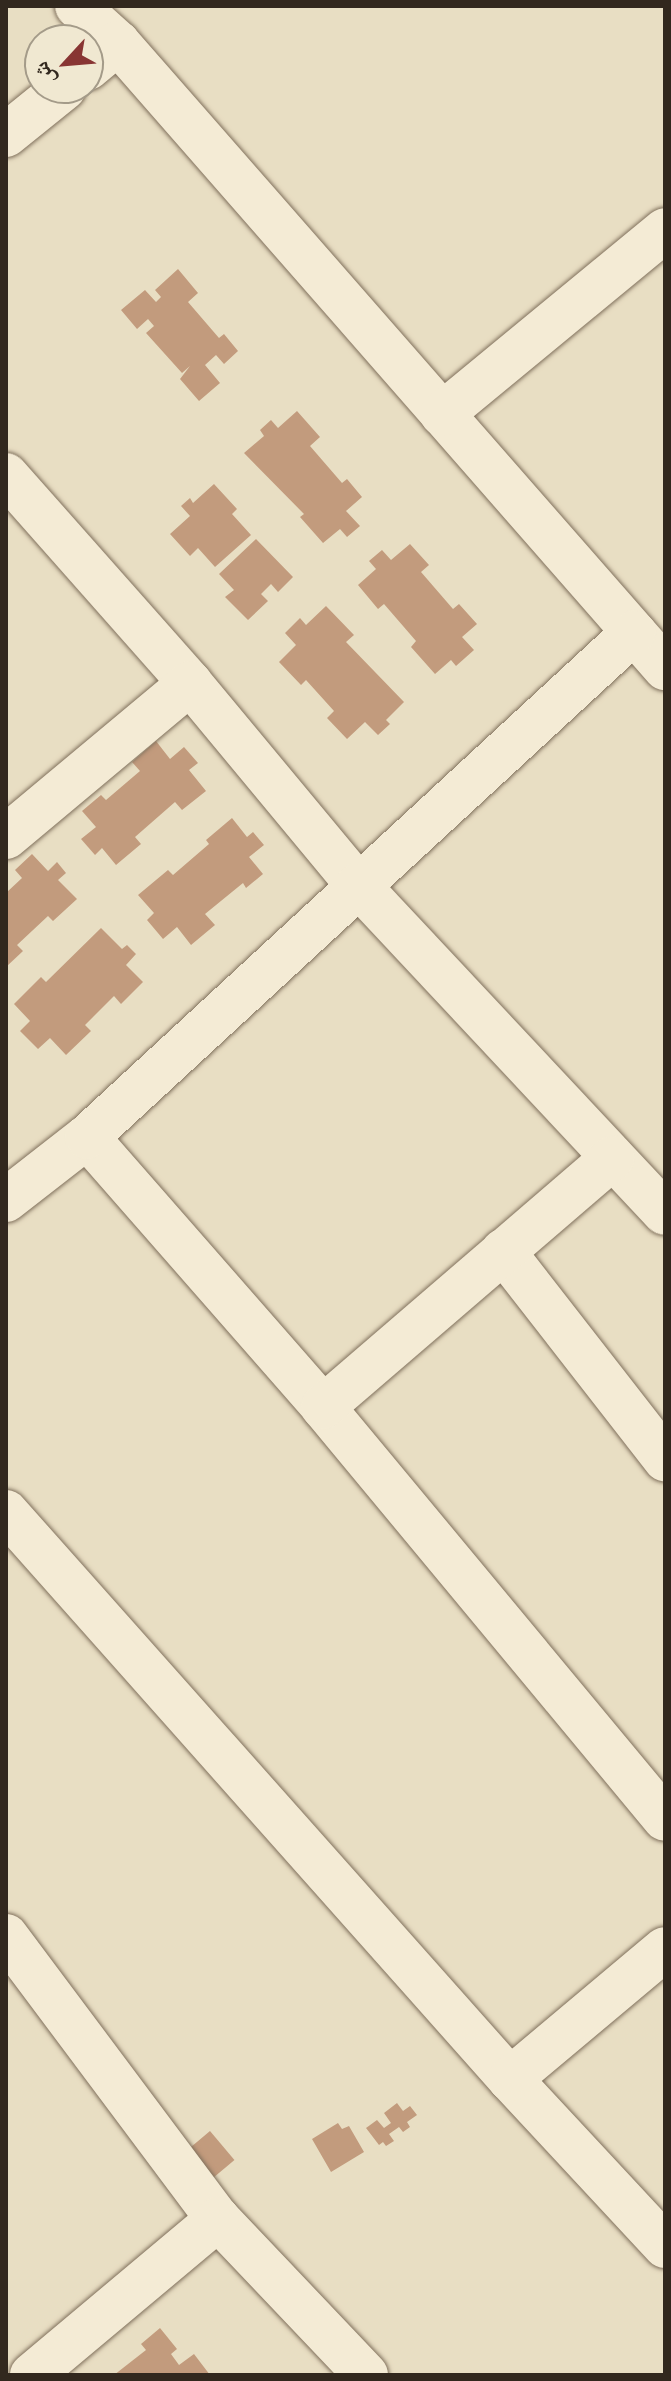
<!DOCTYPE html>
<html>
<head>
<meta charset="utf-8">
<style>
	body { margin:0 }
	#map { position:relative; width:671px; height:2381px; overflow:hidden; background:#e8dec3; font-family:"Roboto Serif","Noto Naskh Arabic",serif }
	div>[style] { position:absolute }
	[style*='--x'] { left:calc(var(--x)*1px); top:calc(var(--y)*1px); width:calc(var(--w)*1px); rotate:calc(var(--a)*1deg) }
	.building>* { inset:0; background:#c29b7d; transform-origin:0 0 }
	.roads { filter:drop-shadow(0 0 2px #80705c) drop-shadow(0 0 2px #80705c) }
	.minor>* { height:44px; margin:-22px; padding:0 22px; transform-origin:22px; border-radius:22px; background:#f4ebd5 }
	span { translate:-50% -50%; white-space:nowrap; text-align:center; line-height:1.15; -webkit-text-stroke:7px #f0e8d1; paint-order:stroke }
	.frame { position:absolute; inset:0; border:8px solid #32281e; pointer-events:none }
	.north { position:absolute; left:24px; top:24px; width:80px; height:80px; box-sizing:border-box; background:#f0e8d1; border:2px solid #a49b89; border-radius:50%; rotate:244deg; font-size:22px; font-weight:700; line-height:32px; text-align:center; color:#32281e }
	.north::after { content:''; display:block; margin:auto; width:28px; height:36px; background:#883533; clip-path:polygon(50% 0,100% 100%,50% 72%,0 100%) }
</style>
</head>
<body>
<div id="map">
	<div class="building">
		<div style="clip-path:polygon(178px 269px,198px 293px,188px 302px,219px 338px,224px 334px,238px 351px,224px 364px,216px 355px,205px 365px,220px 383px,199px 401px,180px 379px,190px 366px,182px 373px,146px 333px,154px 326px,148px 319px,137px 329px,121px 310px,145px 290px,156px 302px,161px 297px,155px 290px)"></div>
		<div style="clip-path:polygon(297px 411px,320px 437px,310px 446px,342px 483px,347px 479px,362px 497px,346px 511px,360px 526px,347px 537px,340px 529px,323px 543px,300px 517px,304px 514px,244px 453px,264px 436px,260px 430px,271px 420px,278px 428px)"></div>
		<div style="clip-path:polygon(214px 484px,237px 509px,232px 514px,251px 535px,215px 567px,198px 548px,190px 556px,170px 534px,190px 516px,181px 506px,190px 498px,193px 503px)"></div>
		<div style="clip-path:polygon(256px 539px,293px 577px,278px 592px,271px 584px,261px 594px,268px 601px,248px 620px,225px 597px,234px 590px,219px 574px)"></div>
		<div style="clip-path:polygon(410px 544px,429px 565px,421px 572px,453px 609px,459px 604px,477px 624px,462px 637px,474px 650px,456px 666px,451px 660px,435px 674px,411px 647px,416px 641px,384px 604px,378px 609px,358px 585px,376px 569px,369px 561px,382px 550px,391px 560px)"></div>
		<div style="clip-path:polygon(326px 606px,354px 635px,346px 642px,404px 702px,386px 720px,390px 724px,378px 735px,365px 722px,347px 739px,327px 718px,334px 711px,306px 680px,301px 685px,279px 662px,296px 645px,285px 633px,300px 618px,306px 625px)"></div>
		<div style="clip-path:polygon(156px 741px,170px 759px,184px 747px,198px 763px,189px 770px,206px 791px,182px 810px,175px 802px,135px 837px,141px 844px,116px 865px,102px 848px,95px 855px,81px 839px,96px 827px,82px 811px,101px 795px,106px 800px,140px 771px,132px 762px)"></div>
		<div style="clip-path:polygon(232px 818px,247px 837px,253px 832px,264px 845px,249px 857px,263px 874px,246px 888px,243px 883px,205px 914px,215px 925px,191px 945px,177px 927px,163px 939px,147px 920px,154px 913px,138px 895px,168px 870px,173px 875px,209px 844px,206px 840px)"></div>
		<div style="clip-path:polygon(32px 854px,48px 871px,57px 862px,66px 873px,58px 880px,77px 899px,53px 921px,48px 916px,17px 945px,23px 951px,6px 967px,6px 893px,22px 878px,15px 870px)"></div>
		<div style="clip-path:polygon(101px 928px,122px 949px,127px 945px,136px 954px,126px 965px,143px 982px,121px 1004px,114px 996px,85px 1025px,91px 1031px,66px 1055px,50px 1038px,38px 1049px,20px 1031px,30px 1021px,14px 1004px,41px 977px,46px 982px)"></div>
		<div style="clip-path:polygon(397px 2103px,403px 2111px,410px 2106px,417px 2115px,407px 2122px,410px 2127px,403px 2132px,399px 2127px,389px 2134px,394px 2141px,386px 2146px,383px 2142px,379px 2145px,366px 2128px,377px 2120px,384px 2128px,391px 2123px,384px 2113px)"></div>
		<div style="clip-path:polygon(338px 2123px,342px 2129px,349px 2126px,364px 2152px,331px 2172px,312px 2139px)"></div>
		<div style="left:210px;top:2131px;width:38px;height:33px;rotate:50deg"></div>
		<div style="clip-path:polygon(160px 2328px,177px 2349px,171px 2354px,179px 2365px,194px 2354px,210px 2375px,114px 2375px,146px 2350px,141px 2344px)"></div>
	</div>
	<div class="roads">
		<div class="minor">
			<div style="--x:77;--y:6;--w:55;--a:42.1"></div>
			<div style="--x:118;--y:43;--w:831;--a:48.81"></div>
			<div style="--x:88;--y:68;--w:39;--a:-40"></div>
			<div style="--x:6;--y:135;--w:75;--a:-39"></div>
			<div style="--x:442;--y:414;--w:289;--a:-39.5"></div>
			<div style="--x:6;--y:475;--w:278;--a:48.5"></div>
			<div style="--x:190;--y:683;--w:263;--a:50.3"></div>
			<div style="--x:358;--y:885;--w:449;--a:46.9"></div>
			<div style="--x:6;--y:837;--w:240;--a:-39.9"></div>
			<div style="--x:87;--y:1137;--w:359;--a:48.8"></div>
			<div style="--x:323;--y:1407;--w:535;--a:50.3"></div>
			<div style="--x:6;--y:1200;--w:103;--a:-37.9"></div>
			<div style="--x:87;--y:1137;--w:744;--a:-42.71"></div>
			<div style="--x:503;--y:1251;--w:264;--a:52.1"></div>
			<div style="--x:323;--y:1407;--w:382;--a:-40.7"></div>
			<div style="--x:6;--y:1512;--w:759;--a:48.37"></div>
			<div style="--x:510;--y:2079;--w:228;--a:47.1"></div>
			<div style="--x:6;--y:1936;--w:354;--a:53.2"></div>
			<div style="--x:218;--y:2219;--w:215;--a:46.5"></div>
			<div style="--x:510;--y:2079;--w:202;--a:-40"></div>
			<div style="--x:32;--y:2375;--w:243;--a:-40"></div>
		</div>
	</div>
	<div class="frame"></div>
	<div class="north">ش</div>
</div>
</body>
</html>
